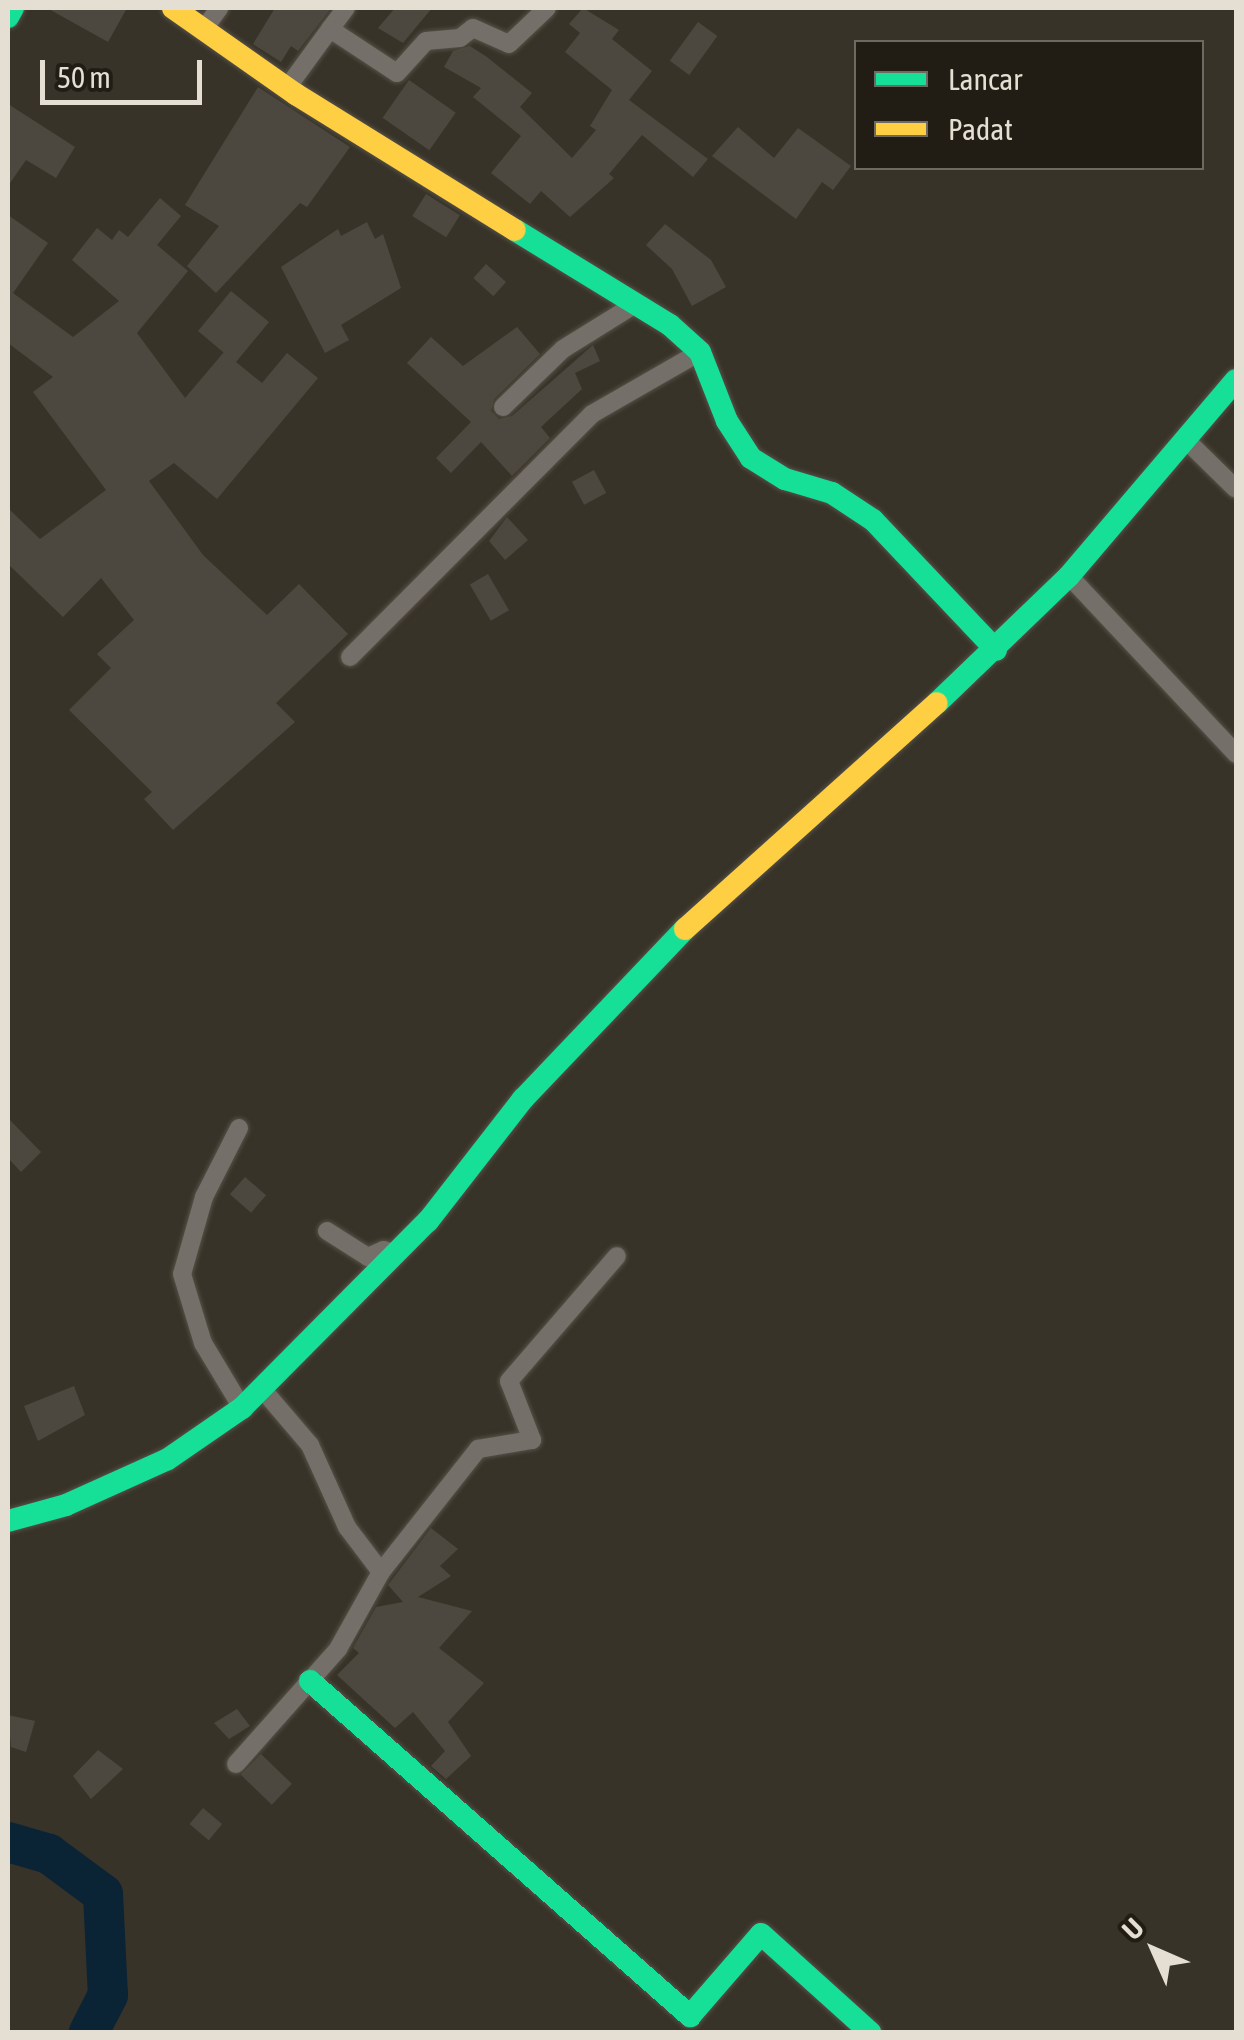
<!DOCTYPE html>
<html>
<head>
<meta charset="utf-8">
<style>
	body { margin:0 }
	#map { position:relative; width:1244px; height:2040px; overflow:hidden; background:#383328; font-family:"Asap Condensed",sans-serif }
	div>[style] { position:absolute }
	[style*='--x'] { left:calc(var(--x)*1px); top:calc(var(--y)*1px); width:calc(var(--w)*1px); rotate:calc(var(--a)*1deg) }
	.river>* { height:40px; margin:-20px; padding:0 20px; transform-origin:20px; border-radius:20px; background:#0a2335 }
	.building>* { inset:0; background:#4d483f; transform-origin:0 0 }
	.roads { filter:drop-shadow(0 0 2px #565148) drop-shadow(0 0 2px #565148) }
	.street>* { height:18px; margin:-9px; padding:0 9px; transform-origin:9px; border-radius:9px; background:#746f68 }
	.fast>* { height:22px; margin:-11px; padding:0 11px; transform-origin:11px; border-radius:11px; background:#16e098 }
	.slow>* { height:22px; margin:-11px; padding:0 11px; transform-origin:11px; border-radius:11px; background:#ffcf43 }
	span { translate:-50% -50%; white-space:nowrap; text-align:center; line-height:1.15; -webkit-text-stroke:10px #211d15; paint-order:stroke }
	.frame { position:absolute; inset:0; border:10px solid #e4ded3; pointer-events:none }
	.legend { position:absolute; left:854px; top:40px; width:350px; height:130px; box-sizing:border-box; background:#211d15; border:2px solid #6f6a61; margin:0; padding:12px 18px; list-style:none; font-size:30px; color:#e4ded3 }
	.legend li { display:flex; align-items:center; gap:20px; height:50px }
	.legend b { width:50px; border:2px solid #6f6a61 }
	.north { position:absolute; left:1104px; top:1900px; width:100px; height:100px; -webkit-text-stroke:8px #211d15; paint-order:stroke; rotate:315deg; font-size:28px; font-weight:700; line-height:40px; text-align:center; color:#e4ded3 }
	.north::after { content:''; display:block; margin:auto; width:35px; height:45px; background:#e4ded3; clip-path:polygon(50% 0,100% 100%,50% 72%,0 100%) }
	.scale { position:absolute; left:40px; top:60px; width:162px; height:45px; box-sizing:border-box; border:5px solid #e4ded3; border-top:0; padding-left:12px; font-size:30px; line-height:35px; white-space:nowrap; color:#e4ded3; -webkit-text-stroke:8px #211d15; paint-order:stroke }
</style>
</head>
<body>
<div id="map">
	<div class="river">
		<div style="--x:8;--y:1842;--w:43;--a:16.3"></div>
		<div style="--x:49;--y:1854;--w:67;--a:36.5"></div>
		<div style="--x:103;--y:1894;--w:101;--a:87.2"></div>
		<div style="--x:108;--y:1995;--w:42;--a:117.2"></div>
	</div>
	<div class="building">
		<div style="clip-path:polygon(47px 8px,127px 8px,108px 42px)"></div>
		<div style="clip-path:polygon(275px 8px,331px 8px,298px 51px,291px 46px,281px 62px,253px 44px)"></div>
		<div style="clip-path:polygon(395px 8px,432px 8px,403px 43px,378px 28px)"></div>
		<div style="clip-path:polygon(583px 8px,619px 30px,612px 39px,652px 71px,629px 100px,708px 159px,693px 177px,642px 135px,609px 174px,614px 178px,570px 217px,541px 191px,530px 204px,491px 173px,521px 136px,473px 97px,481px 88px,444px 67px,453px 51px,470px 46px,487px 57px,532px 93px,520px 107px,572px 158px,596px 130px,590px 126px,612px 90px,565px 52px,580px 33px,569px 24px)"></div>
		<div style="left:698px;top:22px;width:24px;height:48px;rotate:36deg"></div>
		<div style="left:409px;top:80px;width:57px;height:46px;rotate:35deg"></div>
		<div style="clip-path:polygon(258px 87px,350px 147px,307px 207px,300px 203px,216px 293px,187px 266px,219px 226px,185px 205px)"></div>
		<div style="clip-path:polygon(8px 104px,75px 147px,56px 178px,26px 160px,8px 186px)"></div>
		<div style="clip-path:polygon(738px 127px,774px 158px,798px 128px,851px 166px,833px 190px,822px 182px,796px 219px,712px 156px)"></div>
		<div style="left:426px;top:194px;width:40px;height:26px;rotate:32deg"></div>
		<div style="clip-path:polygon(160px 198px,181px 216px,157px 245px,188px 271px,137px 333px,185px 398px,224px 352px,229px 357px,198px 331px,231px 291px,269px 322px,236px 362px,262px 383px,287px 353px,318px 378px,217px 499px,174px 463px,149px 481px,203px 555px,267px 615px,299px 584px,348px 634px,276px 703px,295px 722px,173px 830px,144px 799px,152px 792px,69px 710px,111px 668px,97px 654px,134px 620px,101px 578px,63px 617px,8px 564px,8px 508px,40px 539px,106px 490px,33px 392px,53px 377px,8px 343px,8px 215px,48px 243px,13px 293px,73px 337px,119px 301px,72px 260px,97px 228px,112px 240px,119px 230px,128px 237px)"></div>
		<div style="clip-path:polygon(367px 222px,375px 239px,383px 234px,401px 288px,341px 325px,349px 340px,325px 353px,281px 267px,338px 229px,341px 236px)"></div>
		<div style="clip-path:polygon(665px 224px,711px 260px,726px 287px,692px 306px,672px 269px,646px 245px)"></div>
		<div style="left:486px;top:264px;width:27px;height:19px;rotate:42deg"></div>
		<div style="clip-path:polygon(517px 327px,540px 354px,494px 399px,491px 411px,499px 419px,512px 416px,593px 345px,600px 361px,575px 373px,582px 389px,541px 427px,550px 438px,512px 476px,481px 442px,451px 473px,436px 458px,471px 422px,407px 363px,431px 337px,463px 366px)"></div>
		<div style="left:594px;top:470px;width:26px;height:25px;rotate:62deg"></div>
		<div style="clip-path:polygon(507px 517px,528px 540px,505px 560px,489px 541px)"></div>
		<div style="left:488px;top:574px;width:42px;height:21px;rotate:60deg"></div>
		<div style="clip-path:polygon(8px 1118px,41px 1152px,21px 1172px,8px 1158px)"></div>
		<div style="left:245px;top:1177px;width:28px;height:23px;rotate:41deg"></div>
		<div style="clip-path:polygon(74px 1386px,85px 1415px,38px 1441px,24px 1406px)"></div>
		<div style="clip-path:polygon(431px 1528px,458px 1549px,440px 1566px,451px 1576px,418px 1597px,472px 1611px,439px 1648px,484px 1683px,448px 1722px,471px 1756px,446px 1779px,431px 1766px,445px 1751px,413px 1712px,395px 1728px,337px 1675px,359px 1653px,353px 1648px,376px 1607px,403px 1602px,388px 1585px)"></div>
		<div style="clip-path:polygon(237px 1709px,250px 1726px,229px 1739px,214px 1723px)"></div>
		<div style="clip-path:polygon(8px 1715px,35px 1721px,26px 1752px,11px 1747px)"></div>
		<div style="clip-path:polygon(98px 1750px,123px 1769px,91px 1799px,73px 1776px)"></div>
		<div style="left:261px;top:1754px;width:43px;height:29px;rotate:44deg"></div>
		<div style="left:203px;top:1808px;width:25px;height:21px;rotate:40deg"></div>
	</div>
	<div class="roads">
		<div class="street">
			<div style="--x:204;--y:29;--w:26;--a:-54"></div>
			<div style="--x:330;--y:29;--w:26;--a:-53"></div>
			<div style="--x:287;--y:88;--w:73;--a:-53.9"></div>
			<div style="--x:330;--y:29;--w:80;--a:33.3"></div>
			<div style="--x:397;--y:73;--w:43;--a:-47.8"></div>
			<div style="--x:426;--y:41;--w:34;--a:-5"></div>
			<div style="--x:460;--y:38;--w:16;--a:-38"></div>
			<div style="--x:473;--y:28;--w:39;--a:24"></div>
			<div style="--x:509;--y:44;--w:52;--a:-43.5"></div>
			<div style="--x:503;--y:407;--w:83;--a:-44"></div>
			<div style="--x:563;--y:349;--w:87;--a:-31.9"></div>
			<div style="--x:1185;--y:439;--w:71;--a:44.4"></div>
			<div style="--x:1069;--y:576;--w:244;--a:46.8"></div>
			<div style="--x:350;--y:657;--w:343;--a:-45.1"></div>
			<div style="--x:592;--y:414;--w:125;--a:-29.9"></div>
			<div style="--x:239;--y:1128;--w:77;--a:116.9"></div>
			<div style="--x:204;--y:1197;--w:80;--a:105.9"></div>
			<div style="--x:182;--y:1274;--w:72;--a:73.1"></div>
			<div style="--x:203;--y:1343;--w:76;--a:59"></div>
			<div style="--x:327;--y:1231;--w:49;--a:32.4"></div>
			<div style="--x:368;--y:1257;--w:17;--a:-24"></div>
			<div style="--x:384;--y:1250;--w:13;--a:18"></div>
			<div style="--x:381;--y:1572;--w:157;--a:-51.7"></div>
			<div style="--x:478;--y:1449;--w:55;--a:-9.5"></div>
			<div style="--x:532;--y:1440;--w:63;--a:-111.3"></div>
			<div style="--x:509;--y:1381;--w:165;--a:-49.2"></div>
			<div style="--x:236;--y:1764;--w:154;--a:-48.4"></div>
			<div style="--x:338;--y:1649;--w:88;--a:-60.8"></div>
			<div style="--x:381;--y:1572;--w:56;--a:-127.1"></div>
			<div style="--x:347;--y:1527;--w:90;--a:-114.3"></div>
			<div style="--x:310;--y:1445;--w:72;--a:-130.5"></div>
		</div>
		<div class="fast">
			<div style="--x:8;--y:17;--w:10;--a:-61"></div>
			<div style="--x:515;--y:230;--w:182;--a:31.5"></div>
			<div style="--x:670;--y:325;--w:40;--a:42"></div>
			<div style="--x:700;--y:352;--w:74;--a:68.6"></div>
			<div style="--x:727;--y:421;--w:44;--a:57"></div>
			<div style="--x:751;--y:458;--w:40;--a:32"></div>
			<div style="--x:785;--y:479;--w:49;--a:16.6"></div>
			<div style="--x:832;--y:493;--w:49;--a:33.4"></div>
			<div style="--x:873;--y:520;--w:179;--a:46.6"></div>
			<div style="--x:937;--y:703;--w:183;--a:-43.9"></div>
			<div style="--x:1069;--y:576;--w:257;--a:-49.6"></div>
			<div style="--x:8;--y:1521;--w:60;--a:-15.4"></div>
			<div style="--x:66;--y:1505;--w:112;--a:-24.3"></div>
			<div style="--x:168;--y:1459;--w:90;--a:-34.6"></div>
			<div style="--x:242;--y:1408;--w:264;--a:-45.2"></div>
			<div style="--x:428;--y:1221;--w:155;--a:-52.1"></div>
			<div style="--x:523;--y:1099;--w:235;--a:-46.4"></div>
			<div style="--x:310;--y:1681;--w:507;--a:41.4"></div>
			<div style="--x:690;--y:2016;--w:108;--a:-49.1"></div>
			<div style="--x:761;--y:1934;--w:147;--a:42"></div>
		</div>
		<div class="slow">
			<div style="--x:173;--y:8;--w:151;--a:35.1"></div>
			<div style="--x:297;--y:95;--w:256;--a:31.8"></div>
			<div style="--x:685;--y:929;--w:338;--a:-41.9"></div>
		</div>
	</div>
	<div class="frame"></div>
	<ul class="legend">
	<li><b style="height:12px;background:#16e098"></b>Lancar</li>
	<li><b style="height:12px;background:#ffcf43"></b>Padat</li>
	</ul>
	<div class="north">U</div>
	<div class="scale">50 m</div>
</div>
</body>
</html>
